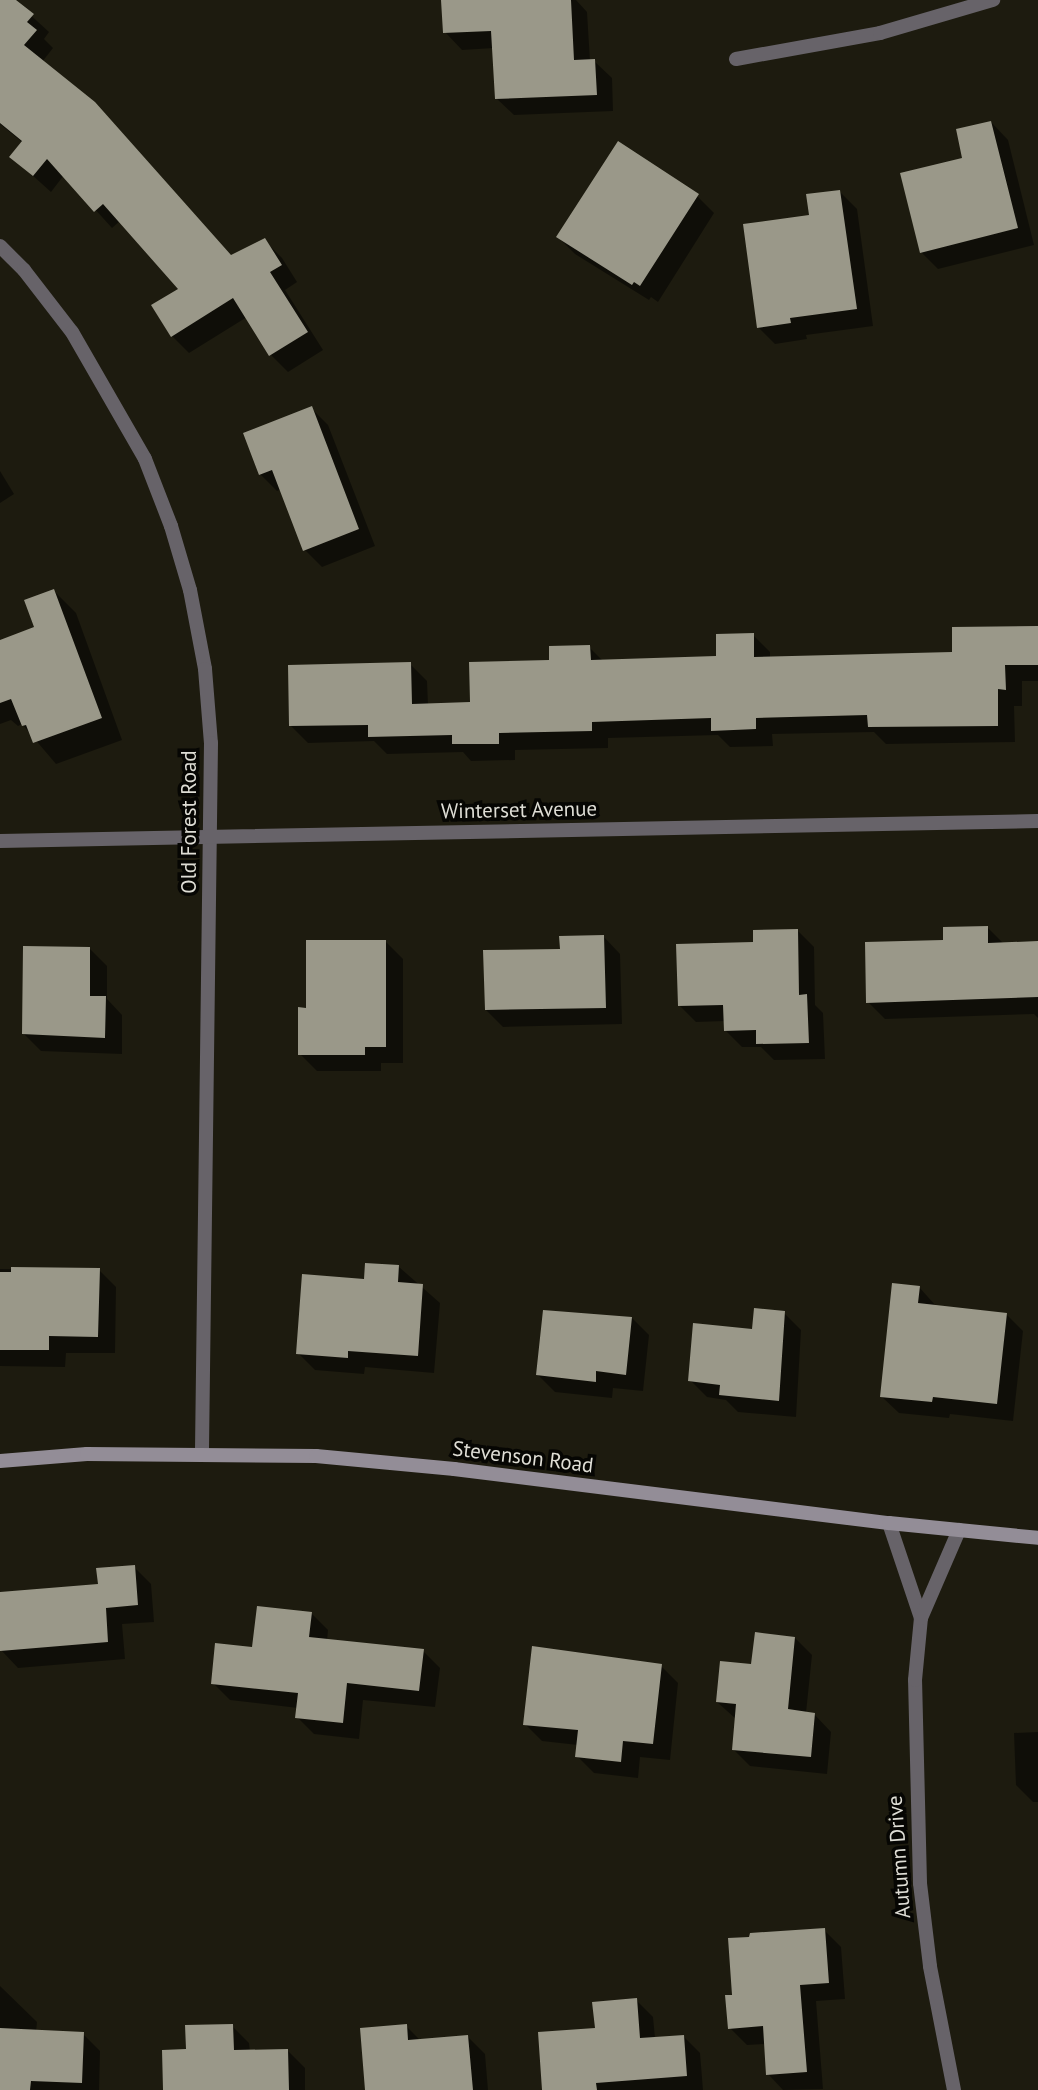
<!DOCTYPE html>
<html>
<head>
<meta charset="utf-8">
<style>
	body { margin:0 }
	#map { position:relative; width:1038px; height:2090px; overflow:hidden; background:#1d1b0f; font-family:"PT Sans",sans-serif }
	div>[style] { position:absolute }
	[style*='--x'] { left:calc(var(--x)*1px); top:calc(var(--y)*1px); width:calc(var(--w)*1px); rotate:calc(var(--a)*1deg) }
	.shadow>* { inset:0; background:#0007 }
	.building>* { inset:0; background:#9a9889 }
	.minor>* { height:14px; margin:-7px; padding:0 7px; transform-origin:7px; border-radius:7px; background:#676369 }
	.secondary>* { height:14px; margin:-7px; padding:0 7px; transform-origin:7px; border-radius:7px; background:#938d97 }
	span { translate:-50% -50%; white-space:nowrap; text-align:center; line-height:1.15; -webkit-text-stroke:7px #060603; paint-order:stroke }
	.street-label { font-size:21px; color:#deddd5 }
</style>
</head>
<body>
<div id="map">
	<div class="shadow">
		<div style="clip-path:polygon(0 0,14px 0,49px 32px,44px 39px,53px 48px,42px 62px,232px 257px,265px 241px,282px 258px,297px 282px,285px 290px,323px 350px,288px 372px,271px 355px,247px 317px,189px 353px,172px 336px,180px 289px,120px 221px,112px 228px,64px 175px,51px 192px,11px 156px,22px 142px,0 124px)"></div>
		<div style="clip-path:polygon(453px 0,576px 0,587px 12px,590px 61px,594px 61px,612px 78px,613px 111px,514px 115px,496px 98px,494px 48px,462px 50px,445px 32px)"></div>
		<div style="clip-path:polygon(991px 122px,1008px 140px,1034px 245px,938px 269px,921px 252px,964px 159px)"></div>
		<div style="clip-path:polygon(840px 192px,857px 209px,873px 326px,806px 335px,807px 339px,775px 344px,758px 327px,811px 217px)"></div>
		<div style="clip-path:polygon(697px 196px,714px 213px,658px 302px,651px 297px,649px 300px,575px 254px,558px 237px)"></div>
		<div style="clip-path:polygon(311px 408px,328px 425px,375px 546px,322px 567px,305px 550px,282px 489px,277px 491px,260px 474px)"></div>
		<div style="clip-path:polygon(0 471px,14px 494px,0 503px)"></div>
		<div style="clip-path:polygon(54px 591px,76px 613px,122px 740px,56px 764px,22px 724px,18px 726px,11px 720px,0 724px,0 642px,36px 628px)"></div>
		<div style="clip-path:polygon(1038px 628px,1038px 681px,1022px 681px,1022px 706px,1014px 706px,1015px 742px,886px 744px,874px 732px,772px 734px,773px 746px,730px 747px,718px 735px,608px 738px,608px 748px,515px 750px,515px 760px,471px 761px,463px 752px,387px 754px,374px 741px,308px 743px,291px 726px,410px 664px,427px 681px,428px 705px,472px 704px,551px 662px,589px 647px,604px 662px,718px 658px,753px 635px,770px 652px,770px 658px,954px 654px)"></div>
		<div style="clip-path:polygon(987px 927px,1004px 944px,1038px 943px,1038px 1018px,1034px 1014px,885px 1019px,868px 1002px,945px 942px)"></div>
		<div style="clip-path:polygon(797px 930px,814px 947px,815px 1005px,823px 1013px,825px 1059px,774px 1060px,761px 1047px,742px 1047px,725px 1030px,725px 1021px,696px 1022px,679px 1005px,755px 944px)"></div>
		<div style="clip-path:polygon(603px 936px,620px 954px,622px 1024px,503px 1027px,486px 1010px,561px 950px)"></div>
		<div style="clip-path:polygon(386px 942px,403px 959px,403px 1063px,381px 1063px,381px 1071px,317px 1071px,300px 1054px,308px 1009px)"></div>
		<div style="clip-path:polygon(90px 949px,107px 966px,107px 999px,122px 1015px,122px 1054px,41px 1051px,24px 1034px)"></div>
		<div style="clip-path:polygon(399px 1267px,440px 1303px,434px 1373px,365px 1367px,364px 1374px,315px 1370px,298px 1353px,365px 1281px)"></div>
		<div style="clip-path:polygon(0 1269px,99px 1270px,116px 1287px,115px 1353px,66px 1353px,65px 1367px,0 1366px)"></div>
		<div style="clip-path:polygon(919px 1287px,936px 1306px,1006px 1314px,1023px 1331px,1013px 1421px,950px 1414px,949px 1418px,899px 1413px,881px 1396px)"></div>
		<div style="clip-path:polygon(784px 1313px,801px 1330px,796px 1417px,738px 1412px,726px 1400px,707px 1397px,690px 1380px,753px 1331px)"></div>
		<div style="clip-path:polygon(632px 1318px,649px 1335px,643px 1391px,613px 1388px,612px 1398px,555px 1392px,538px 1375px)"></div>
		<div style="clip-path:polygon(134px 1567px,151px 1584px,154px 1622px,122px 1624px,125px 1659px,18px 1668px,1px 1650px,0 1594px,100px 1586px)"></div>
		<div style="clip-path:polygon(311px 1613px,328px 1630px,327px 1641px,423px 1651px,440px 1668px,435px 1707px,363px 1700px,359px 1739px,314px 1734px,297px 1717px,298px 1708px,230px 1700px,213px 1683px,254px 1649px)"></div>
		<div style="clip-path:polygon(795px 1638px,812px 1655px,806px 1713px,814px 1714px,831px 1732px,827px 1774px,750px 1766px,733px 1749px,736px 1719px,717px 1702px,753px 1666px)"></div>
		<div style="clip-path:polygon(661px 1666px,678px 1683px,670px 1760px,640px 1757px,638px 1778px,594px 1773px,577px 1756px,578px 1745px,542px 1741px,525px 1724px)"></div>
		<div style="clip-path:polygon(1038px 1732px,1038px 1802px,1033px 1802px,1016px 1785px,1014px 1733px)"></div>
		<div style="clip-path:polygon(824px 1930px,841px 1947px,845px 1999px,816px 2001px,823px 2089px,783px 2090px,768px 2074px,766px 2044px,747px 2045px,730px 2028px)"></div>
		<div style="clip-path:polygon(0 1986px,37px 2022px,36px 2032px,83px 2034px,100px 2051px,99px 2090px,0 2090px)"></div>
		<div style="clip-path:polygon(636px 2000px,653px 2017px,655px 2038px,683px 2036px,700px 2053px,703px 2090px,544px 2090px)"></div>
		<div style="clip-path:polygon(232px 2026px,249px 2043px,250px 2052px,288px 2051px,305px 2068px,305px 2090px,165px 2090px,187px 2051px)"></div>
		<div style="clip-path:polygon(406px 2026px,421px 2041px,468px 2037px,485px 2054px,488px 2090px,367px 2090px)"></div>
	</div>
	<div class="building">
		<div style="clip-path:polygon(0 0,16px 0,34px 14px,27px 22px,37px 30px,24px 45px,95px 102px,231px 255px,265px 238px,282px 265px,270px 272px,308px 332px,269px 356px,233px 298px,171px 337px,151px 305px,178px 289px,103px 204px,94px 212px,47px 159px,33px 176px,9px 157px,22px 141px,0 123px)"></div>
		<div style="clip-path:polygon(441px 0,571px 0,574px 60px,595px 59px,597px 95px,495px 99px,491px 31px,443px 33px)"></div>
		<div style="clip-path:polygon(991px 121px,1018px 228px,920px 253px,900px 173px,962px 158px,956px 129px)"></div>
		<div style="clip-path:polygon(618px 141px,699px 194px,640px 286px,634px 282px,632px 285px,556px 237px)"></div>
		<div style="clip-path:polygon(840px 190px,857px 309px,790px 318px,791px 323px,757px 328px,743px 224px,809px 215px,806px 194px)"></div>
		<div style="clip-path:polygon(312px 406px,359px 529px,303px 551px,272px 470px,259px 475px,243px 433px)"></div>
		<div style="clip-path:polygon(54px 589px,102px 718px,33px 743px,26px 725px,22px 726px,11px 699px,0 703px,0 640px,34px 627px,24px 600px)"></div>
		<div style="clip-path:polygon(1038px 626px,1038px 665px,1005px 665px,1006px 690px,998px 689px,998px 726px,868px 727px,867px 715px,756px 718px,756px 729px,711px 731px,711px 718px,592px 722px,592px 731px,499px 733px,499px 744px,452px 744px,452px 735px,368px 737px,368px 725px,289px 726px,288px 665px,411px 662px,412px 704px,470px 702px,469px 662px,549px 660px,549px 646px,590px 645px,591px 660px,716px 656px,716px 634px,754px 633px,754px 657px,952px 652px,952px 627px)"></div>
		<div style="clip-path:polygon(988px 926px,988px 943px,1038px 941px,1038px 997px,866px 1003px,865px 942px,943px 940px,943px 927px)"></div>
		<div style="clip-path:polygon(798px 929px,799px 995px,807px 994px,809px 1043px,756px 1044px,756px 1030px,724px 1031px,723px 1005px,678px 1006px,676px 944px,753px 942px,753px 930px)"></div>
		<div style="clip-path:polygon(604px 935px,606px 1008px,485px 1010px,483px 950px,560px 949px,559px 936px)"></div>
		<div style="clip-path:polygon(306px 940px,386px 940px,386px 1047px,365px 1047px,365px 1055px,298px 1055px,298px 1007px,306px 1008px)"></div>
		<div style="clip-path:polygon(23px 946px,90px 947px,90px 996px,106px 996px,105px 1038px,22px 1034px)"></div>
		<div style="clip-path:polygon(365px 1263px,399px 1265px,398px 1282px,423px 1284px,418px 1356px,348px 1351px,348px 1358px,296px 1354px,302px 1274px,364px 1279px)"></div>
		<div style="clip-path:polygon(11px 1267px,100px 1268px,98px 1337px,49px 1336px,49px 1350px,0 1350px,0 1272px,11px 1272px)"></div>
		<div style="clip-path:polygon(892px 1283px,920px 1286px,918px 1303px,1007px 1313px,997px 1404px,933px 1397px,932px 1402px,880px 1397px)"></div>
		<div style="clip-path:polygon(754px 1308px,785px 1311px,779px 1401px,719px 1395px,720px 1385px,688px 1381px,693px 1323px,752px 1329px)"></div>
		<div style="clip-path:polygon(543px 1310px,632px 1317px,626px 1375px,596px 1371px,596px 1382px,536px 1375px)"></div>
		<div style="clip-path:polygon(135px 1565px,138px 1605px,106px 1608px,108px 1642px,0 1651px,0 1592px,98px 1584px,96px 1568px)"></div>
		<div style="clip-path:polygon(257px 1606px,312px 1612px,309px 1637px,424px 1649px,419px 1691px,347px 1683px,343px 1723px,295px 1718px,298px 1693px,211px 1684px,215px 1643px,252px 1647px)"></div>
		<div style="clip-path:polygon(755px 1632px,795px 1637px,788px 1709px,815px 1713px,811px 1757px,732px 1750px,736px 1704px,716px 1702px,720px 1661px,751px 1664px)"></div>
		<div style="clip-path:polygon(532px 1646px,662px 1664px,653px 1744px,623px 1741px,621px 1762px,575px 1757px,578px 1730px,523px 1725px)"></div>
		<div style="clip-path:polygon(825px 1928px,829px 1983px,800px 1985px,807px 2072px,766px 2075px,763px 2026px,728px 2029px,725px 1995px,732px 1995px,728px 1938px,749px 1937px,750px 1933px)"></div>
		<div style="clip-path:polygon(637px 1998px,640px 2038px,684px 2035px,687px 2076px,596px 2083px,597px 2090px,542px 2090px,538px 2032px,595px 2028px,592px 2002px)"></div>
		<div style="clip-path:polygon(233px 2024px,234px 2050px,288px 2049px,289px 2090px,163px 2090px,162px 2050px,186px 2049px,185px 2025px)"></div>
		<div style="clip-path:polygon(407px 2024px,408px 2040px,468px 2035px,473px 2090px,365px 2090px,360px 2028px)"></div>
		<div style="clip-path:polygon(0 2028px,84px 2032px,82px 2083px,31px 2081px,30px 2090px,0 2090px)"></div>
	</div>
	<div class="minor">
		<div style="--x:736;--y:59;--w:146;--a:-10.2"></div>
		<div style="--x:880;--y:33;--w:118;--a:-16.3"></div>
		<div style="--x:0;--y:246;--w:34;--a:45"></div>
		<div style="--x:24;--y:270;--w:78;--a:52.3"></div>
		<div style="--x:72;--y:332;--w:146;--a:60.1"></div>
		<div style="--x:145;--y:459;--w:72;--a:68.8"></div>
		<div style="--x:171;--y:526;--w:67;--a:73.5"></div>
		<div style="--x:190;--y:590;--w:80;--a:79.2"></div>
		<div style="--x:205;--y:669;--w:74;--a:85.4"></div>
		<div style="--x:211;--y:743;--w:710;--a:90.73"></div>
		<div style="--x:0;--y:841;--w:1038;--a:-1.1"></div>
		<div style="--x:889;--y:1523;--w:100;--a:71.4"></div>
		<div style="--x:954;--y:2090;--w:126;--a:-101"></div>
		<div style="--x:930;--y:1966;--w:84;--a:-96.9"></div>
		<div style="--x:920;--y:1883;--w:203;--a:-91.4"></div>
		<div style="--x:915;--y:1680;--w:62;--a:-84.5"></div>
		<div style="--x:921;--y:1618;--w:96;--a:-66.6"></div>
	</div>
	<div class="secondary">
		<div style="--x:0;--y:1461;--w:87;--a:-4.6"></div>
		<div style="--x:87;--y:1454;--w:229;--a:0.5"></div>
		<div style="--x:316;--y:1456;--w:139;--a:5.4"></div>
		<div style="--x:454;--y:1469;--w:438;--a:7.1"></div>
		<div style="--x:889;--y:1523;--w:150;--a:5.7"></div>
	</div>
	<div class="street-label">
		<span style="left:519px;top:810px;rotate:-1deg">Winterset Avenue</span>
		<span style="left:189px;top:822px;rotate:-90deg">Old Forest Road</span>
		<span style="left:523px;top:1457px;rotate:7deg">Stevenson Road</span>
		<span style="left:899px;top:1857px;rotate:-94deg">Autumn Drive</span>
	</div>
</div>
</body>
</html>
